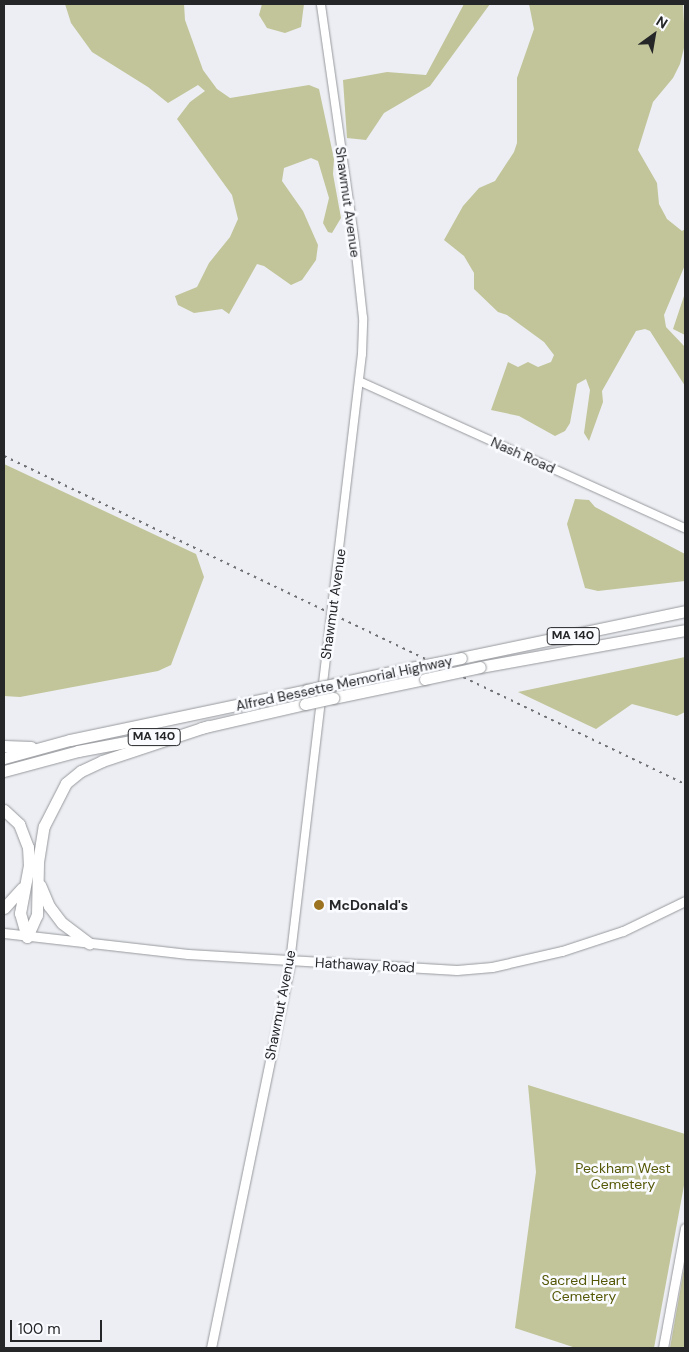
<!DOCTYPE html>
<html>
<head>
<meta charset="utf-8">
<style>
	body { margin:0 }
	#map { position:relative; width:689px; height:1352px; overflow:hidden; background:#eceef3; font-family:"DM Sans",sans-serif }
	div>[style] { position:absolute }
	[style*='--x'] { left:calc(var(--x)*1px); top:calc(var(--y)*1px); width:calc(var(--w)*1px); rotate:calc(var(--a)*1deg) }
	.green>* { inset:0; background:#c2c599 }
	.roads { filter:drop-shadow(0 0 1px #97999d) drop-shadow(0 0 1px #97999d) }
	.tertiary>* { height:8px; margin:-4px; padding:0 4px; transform-origin:4px; border-radius:4px; background:#fff }
	.secondary>* { height:9px; margin:-4.5px; padding:0 4.5px; transform-origin:4.5px; border-radius:4.5px; background:#fff }
	.motorway>* { height:11px; margin:-5.5px; padding:0 5.5px; transform-origin:5.5px; border-radius:5.5px; background:#fff }
	.rail>* { height:2px; margin-top:-1px; transform-origin:0; background:repeating-linear-gradient(90deg,#707174 0 2.5px,transparent 0 7.5px) }
	.bridges { filter:drop-shadow(0 0 1px #97999d) drop-shadow(0 0 1px #97999d) }
	.motorway-bridge>* { height:11px; margin:-5.5px; padding:0 5.5px; transform-origin:5.5px; border-radius:5.5px; background:#fff }
	.dots>* { width:14px; height:14px; translate:-50% -50%; box-sizing:border-box; border:2px solid #fafbff; border-radius:50% }
	span { translate:-50% -50%; white-space:nowrap; text-align:center; line-height:1.15; -webkit-text-stroke:5px #fafbff; paint-order:stroke }
	.shield-label span { padding:1px 4px; background:#fafbff; border:1px solid; border-radius:4px; -webkit-text-stroke-width:0 }
	.shield-label { font-size:12px; color:#252628; font-weight:700 }
	.street-label { font-size:14px; color:#252628 }
	.poi-label { font-size:14px; color:#252628; font-weight:700 }
	.left { translate:0 -50%; text-align:left }
	.park-label { font-size:14px; color:#555807 }
	.frame { position:absolute; inset:0; border:5px solid #252628; pointer-events:none }
	.north { position:absolute; left:629px; top:10px; width:50px; height:50px; -webkit-text-stroke:4px #fafbff; paint-order:stroke; rotate:32deg; font-size:14px; font-weight:700; line-height:20px; text-align:center; color:#252628 }
	.north::after { content:''; display:block; margin:auto; width:18px; height:22px; background:#252628; clip-path:polygon(50% 0,100% 100%,50% 72%,0 100%) }
	.scale { position:absolute; left:10px; top:1320px; width:92px; height:22px; box-sizing:border-box; border:2px solid #252628; border-top:0; padding-left:6px; font-size:15px; line-height:18px; white-space:nowrap; color:#252628; -webkit-text-stroke:4px #fafbff; paint-order:stroke }
</style>
</head>
<body>
<div id="map">
	<div class="green">
		<div style="clip-path:polygon(65px 4px,184px 4px,185px 20px,203px 70px,217px 89px,230px 98px,309px 85px,319px 89px,334px 159px,333px 174px,341px 218px,332px 233px,328px 232px,323px 223px,329px 198px,318px 161px,311px 158px,284px 168px,282px 181px,303px 211px,318px 245px,316px 260px,302px 280px,291px 285px,264px 266px,257px 264px,229px 314px,222px 309px,194px 313px,178px 305px,175px 296px,197px 287px,209px 263px,230px 237px,238px 219px,232px 195px,177px 119px,190px 102px,205px 91px,198px 85px,168px 103px,148px 87px,92px 52px,71px 23px)"></div>
		<div style="clip-path:polygon(262px 4px,304px 4px,301px 27px,285px 33px,267px 28px,259px 15px)"></div>
		<div style="clip-path:polygon(464px 4px,490px 4px,430px 86px,384px 113px,366px 140px,347px 138px,343px 80px,387px 72px,426px 75px)"></div>
		<div style="clip-path:polygon(529px 4px,683px 4px,685px 44px,680px 64px,673px 78px,653px 102px,638px 150px,657px 183px,659px 204px,667px 219px,682px 231px,685px 229px,685px 265px,664px 315px,666px 327px,685px 347px,685px 386px,650px 331px,645px 329px,636px 331px,602px 391px,603px 402px,589px 441px,584px 433px,590px 390px,586px 379px,577px 384px,570px 423px,565px 431px,555px 436px,519px 416px,491px 410px,508px 362px,518px 367px,528px 362px,538px 367px,551px 362px,554px 355px,544px 342px,507px 315px,498px 312px,474px 289px,474px 273px,464px 256px,444px 240px,463px 206px,479px 188px,495px 181px,514px 152px,517px 143px,517px 78px,534px 29px)"></div>
		<div style="clip-path:polygon(685px 293px,685px 335px,673px 329px)"></div>
		<div style="clip-path:polygon(4px 464px,196px 554px,204px 577px,171px 665px,158px 671px,20px 697px,4px 696px)"></div>
		<div style="clip-path:polygon(575px 499px,589px 500px,595px 507px,685px 554px,685px 581px,598px 591px,585px 588px,567px 524px)"></div>
		<div style="clip-path:polygon(685px 657px,685px 712px,677px 716px,632px 704px,596px 729px,518px 692px)"></div>
		<div style="clip-path:polygon(528px 1085px,685px 1134px,685px 1180px,654px 1348px,576px 1348px,515px 1328px,536px 1172px)"></div>
		<div style="clip-path:polygon(685px 1263px,685px 1348px,670px 1348px)"></div>
	</div>
	<div class="roads">
		<div class="tertiary">
			<div style="--x:361;--y:382;--w:355;--a:24.3"></div>
			<div style="--x:290;--y:962;--w:612;--a:-83.25"></div>
			<div style="--x:362;--y:354;--w:36;--a:-88"></div>
			<div style="--x:363;--y:318;--w:74;--a:-96.2"></div>
			<div style="--x:355;--y:244;--w:242;--a:-98.1"></div>
		</div>
		<div class="secondary">
			<div style="--x:4;--y:933;--w:185;--a:6.5"></div>
			<div style="--x:188;--y:954;--w:269;--a:3.4"></div>
			<div style="--x:457;--y:970;--w:35;--a:-5"></div>
			<div style="--x:492;--y:967;--w:72;--a:-12.9"></div>
			<div style="--x:562;--y:951;--w:64;--a:-18.2"></div>
			<div style="--x:623;--y:931;--w:69;--a:-25.8"></div>
			<div style="--x:211;--y:1348;--w:394;--a:-78.4"></div>
			<div style="--x:663;--y:1348;--w:122;--a:-79.6"></div>
		</div>
		<div class="motorway">
			<div style="--x:461;--y:658;--w:229;--a:-11.8"></div>
			<div style="--x:480;--y:667;--w:208;--a:-10.2"></div>
			<div style="--x:335;--y:684;--w:66;--a:-12.2"></div>
			<div style="--x:333;--y:698;--w:94;--a:-11.7"></div>
			<div style="--x:201;--y:728;--w:107;--a:-13"></div>
			<div style="--x:4;--y:746;--w:27;--a:2"></div>
			<div style="--x:4;--y:758;--w:68;--a:-15.3"></div>
			<div style="--x:70;--y:740;--w:242;--a:-11.9"></div>
			<div style="--x:4;--y:771;--w:77;--a:-15.1"></div>
			<div style="--x:78;--y:751;--w:76;--a:-10.6"></div>
			<div style="--x:4;--y:810;--w:21;--a:43"></div>
			<div style="--x:19;--y:824;--w:25;--a:69"></div>
			<div style="--x:28;--y:847;--w:18;--a:87"></div>
			<div style="--x:29;--y:865;--w:49;--a:100.6"></div>
			<div style="--x:20;--y:913;--w:25;--a:74"></div>
			<div style="--x:40;--y:885;--w:23;--a:67"></div>
			<div style="--x:49;--y:906;--w:21;--a:53"></div>
			<div style="--x:62;--y:923;--w:34;--a:37"></div>
			<div style="--x:4;--y:908;--w:27;--a:-48"></div>
			<div style="--x:27;--y:937;--w:24;--a:-66"></div>
			<div style="--x:37;--y:915;--w:53;--a:-88.9"></div>
			<div style="--x:38;--y:862;--w:36;--a:-81"></div>
			<div style="--x:44;--y:826;--w:48;--a:-62.9"></div>
			<div style="--x:66;--y:783;--w:19;--a:-39"></div>
			<div style="--x:81;--y:771;--w:23;--a:-25"></div>
			<div style="--x:102;--y:761;--w:112;--a:-18.3"></div>
		</div>
	</div>
	<div class="rail">
		<div style="--x:4;--y:456;--w:756;--a:25.72"></div>
	</div>
	<div class="bridges">
		<div class="motorway-bridge">
			<div style="--x:400;--y:670;--w:62;--a:-11.1"></div>
			<div style="--x:425;--y:679;--w:56;--a:-12.3"></div>
			<div style="--x:307;--y:690;--w:29;--a:-12"></div>
			<div style="--x:305;--y:704;--w:29;--a:-12"></div>
		</div>
	</div>
	<div class="dots">
		<div style="left:319px;top:905px;background:#9c7320"></div>
	</div>
	<div class="shield-label">
		<span style="left:573px;top:636px">MA 140</span>
		<span style="left:154px;top:737px">MA 140</span>
	</div>
	<div class="street-label">
		<span style="left:348px;top:202px;rotate:82deg">Shawmut Avenue</span>
		<span style="left:523px;top:455px;rotate:24deg">Nash Road</span>
		<span style="left:333px;top:604px;rotate:-82deg">Shawmut Avenue</span>
		<span style="left:344px;top:683px;rotate:-12deg">Alfred Bessette Memorial Highway</span>
		<span style="left:365px;top:965px;rotate:3deg">Hathaway Road</span>
		<span style="left:280px;top:1005px;rotate:-79deg">Shawmut Avenue</span>
	</div>
	<div class="poi-label">
		<span class="left" style="left:329px;top:905px">McDonald's</span>
	</div>
	<div class="park-label">
		<span style="left:623px;top:1176px">Peckham West<br>Cemetery</span>
		<span style="left:584px;top:1288px">Sacred Heart<br>Cemetery</span>
	</div>
	<div class="frame"></div>
	<div class="north">N</div>
	<div class="scale">100 m</div>
</div>
</body>
</html>
